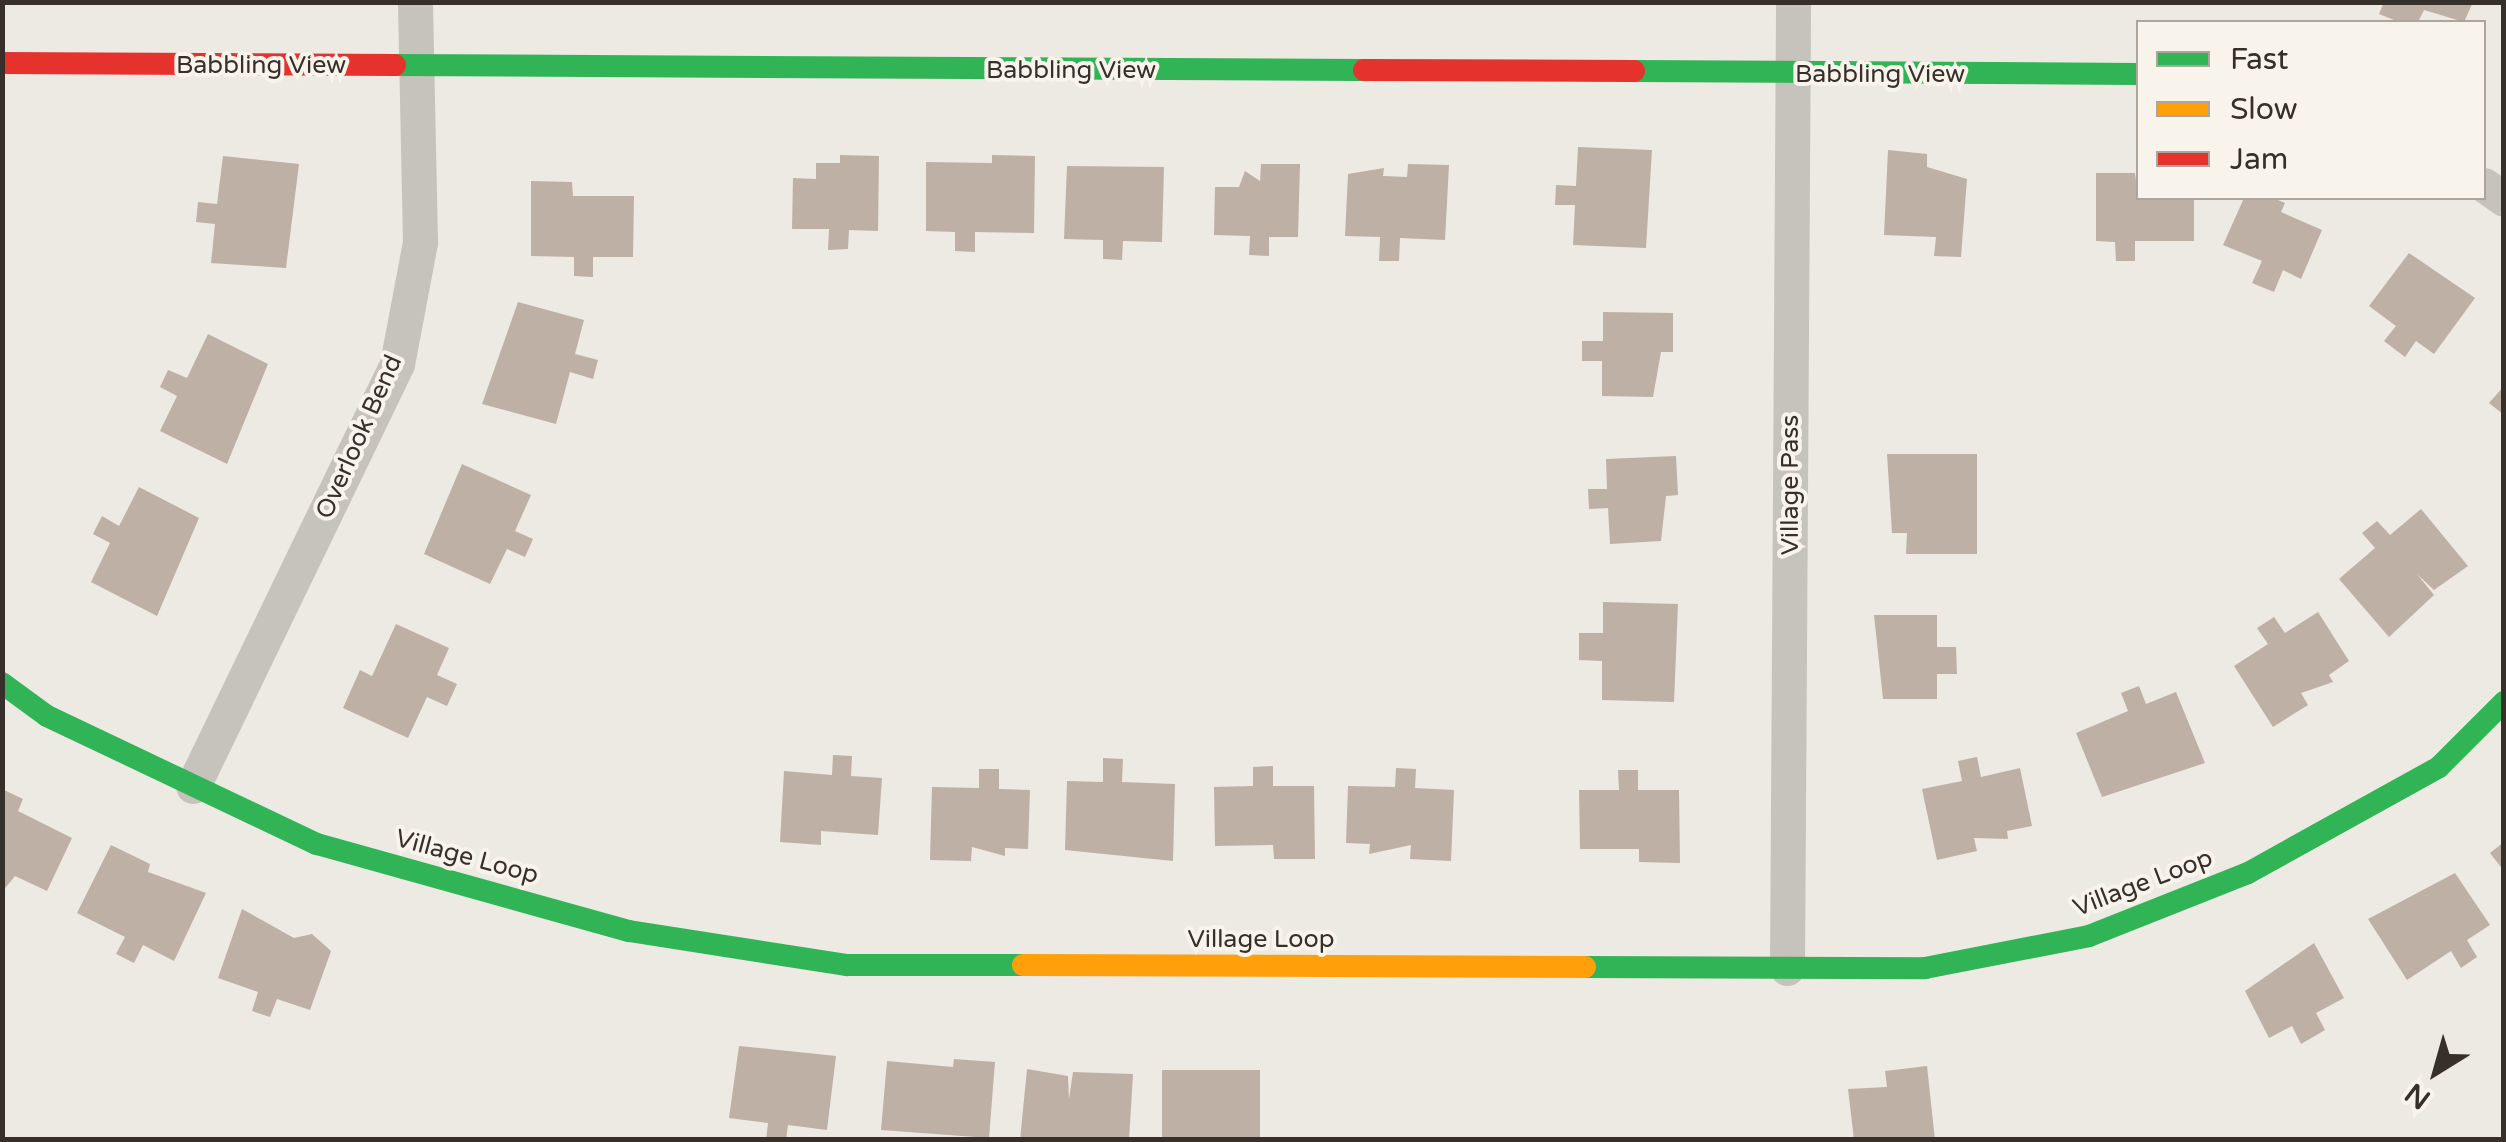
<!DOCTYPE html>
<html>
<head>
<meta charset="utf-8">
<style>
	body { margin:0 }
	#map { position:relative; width:2506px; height:1142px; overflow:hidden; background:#ede9e3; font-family:"Varela Round",sans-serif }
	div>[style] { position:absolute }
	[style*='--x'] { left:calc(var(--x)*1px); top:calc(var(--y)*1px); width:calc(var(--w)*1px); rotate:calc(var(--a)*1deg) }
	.building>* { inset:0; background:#bfb0a6; transform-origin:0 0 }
	.street>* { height:35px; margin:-17.5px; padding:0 17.5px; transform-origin:17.5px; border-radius:17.5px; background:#c6c2bc }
	.fast>* { height:22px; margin:-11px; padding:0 11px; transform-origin:11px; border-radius:11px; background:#30b455 }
	.slow>* { height:22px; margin:-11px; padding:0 11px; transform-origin:11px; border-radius:11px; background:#ff9f0a }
	.jam>* { height:22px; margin:-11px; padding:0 11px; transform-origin:11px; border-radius:11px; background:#e5322d }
	span { translate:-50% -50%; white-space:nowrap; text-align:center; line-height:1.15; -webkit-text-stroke:8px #f9f4eb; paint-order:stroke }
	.street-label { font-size:25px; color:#372f2a }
	.frame { position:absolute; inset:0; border:5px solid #372f2a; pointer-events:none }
	.legend { position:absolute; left:2136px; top:20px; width:350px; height:180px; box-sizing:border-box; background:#f9f4eb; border:2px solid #aba59e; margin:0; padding:12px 18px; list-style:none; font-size:30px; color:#372f2a }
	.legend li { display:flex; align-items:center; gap:20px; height:50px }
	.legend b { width:50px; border:2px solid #aba59e }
	.north { position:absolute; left:2386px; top:1022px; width:100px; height:100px; -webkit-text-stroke:8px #f9f4eb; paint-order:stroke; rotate:217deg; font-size:28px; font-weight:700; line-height:40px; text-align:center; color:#372f2a }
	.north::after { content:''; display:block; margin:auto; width:35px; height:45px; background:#372f2a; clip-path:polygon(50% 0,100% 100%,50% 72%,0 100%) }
</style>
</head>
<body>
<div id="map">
	<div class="building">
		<div style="clip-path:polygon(2384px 2px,2473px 2px,2464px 22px,2424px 10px,2418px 22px,2399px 22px,2379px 14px)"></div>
		<div style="clip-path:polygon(1578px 147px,1652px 150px,1646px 248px,1573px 245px,1575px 205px,1555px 205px,1556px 185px,1576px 186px)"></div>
		<div style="clip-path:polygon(1888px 150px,1927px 154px,1927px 167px,1967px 179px,1961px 257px,1934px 256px,1936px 237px,1884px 235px)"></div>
		<div style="clip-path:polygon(840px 155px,879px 156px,878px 231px,849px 230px,848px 249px,828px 250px,829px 229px,792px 229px,793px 178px,816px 179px,816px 163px,840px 163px)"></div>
		<div style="clip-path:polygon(992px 155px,1035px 156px,1034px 233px,975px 232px,975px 252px,955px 251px,955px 232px,926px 231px,926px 162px,992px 163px)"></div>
		<div style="clip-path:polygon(223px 156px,299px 164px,286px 268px,211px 263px,215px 224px,196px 222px,198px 202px,217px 204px)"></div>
		<div style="clip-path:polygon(1261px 164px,1300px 164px,1298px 237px,1269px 237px,1269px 256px,1249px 255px,1250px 236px,1214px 235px,1215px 187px,1239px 187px,1245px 171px,1260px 181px)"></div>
		<div style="clip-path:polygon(1408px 164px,1449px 165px,1445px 240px,1400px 238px,1399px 261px,1379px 261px,1380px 237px,1345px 236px,1348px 174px,1384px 168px,1383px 176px,1407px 177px)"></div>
		<div style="clip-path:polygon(1067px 166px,1164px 167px,1162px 242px,1123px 241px,1122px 260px,1103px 259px,1103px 240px,1064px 239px)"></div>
		<div style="clip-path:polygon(2096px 173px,2135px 173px,2138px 198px,2194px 198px,2194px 241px,2135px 241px,2135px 261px,2116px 261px,2115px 242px,2096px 241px)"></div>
		<div style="clip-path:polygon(531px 181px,572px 182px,573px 196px,634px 196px,633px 257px,593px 257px,593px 277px,574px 276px,574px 257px,531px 256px)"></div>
		<div style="clip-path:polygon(2244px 198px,2273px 198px,2285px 203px,2281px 212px,2322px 230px,2301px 279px,2283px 270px,2274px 292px,2252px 283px,2262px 261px,2223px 245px)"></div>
		<div style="clip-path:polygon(2409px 253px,2475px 298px,2434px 354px,2416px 341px,2405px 357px,2384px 341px,2396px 326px,2369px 306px)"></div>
		<div style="clip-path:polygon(518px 302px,584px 320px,575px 354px,598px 360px,593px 379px,570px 372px,556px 424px,482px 404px)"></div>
		<div style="clip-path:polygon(1603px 312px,1673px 313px,1673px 352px,1661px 352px,1653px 397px,1602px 396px,1602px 361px,1582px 361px,1582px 341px,1603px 341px)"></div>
		<div style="clip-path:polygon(208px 334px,268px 364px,227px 464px,160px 431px,177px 396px,160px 387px,168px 370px,187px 378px)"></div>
		<div style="clip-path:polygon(2504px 386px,2504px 415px,2489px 403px)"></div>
		<div style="clip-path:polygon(1887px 454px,1977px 454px,1977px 554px,1906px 554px,1907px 533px,1892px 533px)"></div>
		<div style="clip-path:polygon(1676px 456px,1678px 495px,1666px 496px,1661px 541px,1610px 544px,1608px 508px,1589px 509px,1588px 489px,1607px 489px,1606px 459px)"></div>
		<div style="clip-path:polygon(462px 464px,531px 495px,515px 531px,533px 539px,525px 557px,507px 549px,490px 584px,424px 554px)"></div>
		<div style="clip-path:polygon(139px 487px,199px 518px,157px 616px,91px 582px,110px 543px,93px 534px,102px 516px,119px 526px)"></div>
		<div style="clip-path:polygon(2421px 509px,2468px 566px,2434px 590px,2417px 574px,2434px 595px,2389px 637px,2339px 579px,2375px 548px,2362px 533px,2377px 521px,2390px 535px)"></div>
		<div style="clip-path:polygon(1603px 602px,1678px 604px,1674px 702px,1602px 700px,1602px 661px,1579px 660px,1579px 633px,1603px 633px)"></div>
		<div style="clip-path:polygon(2318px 612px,2349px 661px,2329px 675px,2333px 682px,2301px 693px,2308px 705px,2273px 727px,2234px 666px,2268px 644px,2257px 628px,2274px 617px,2285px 633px)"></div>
		<div style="clip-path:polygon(1874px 615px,1937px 615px,1937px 647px,1956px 647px,1957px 674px,1937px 674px,1937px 699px,1883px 699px)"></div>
		<div style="clip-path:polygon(396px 624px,449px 648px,437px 675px,457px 684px,447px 706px,427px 697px,408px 738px,343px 708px,360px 670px,372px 676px)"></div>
		<div style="clip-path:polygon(2139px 686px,2146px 704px,2176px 692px,2205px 763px,2102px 797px,2076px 733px,2128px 711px,2121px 693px)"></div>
		<div style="clip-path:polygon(833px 755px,852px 756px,851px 776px,882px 778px,878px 835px,821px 831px,821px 845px,780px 842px,784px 771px,832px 775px)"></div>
		<div style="clip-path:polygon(1977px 757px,1981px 777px,2020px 768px,2032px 826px,2007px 831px,2008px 839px,1974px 838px,1977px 851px,1937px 860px,1922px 789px,1962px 781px,1958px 761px)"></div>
		<div style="clip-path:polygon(1103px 758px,1123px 759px,1122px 782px,1175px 784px,1173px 861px,1065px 850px,1067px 781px,1103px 782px)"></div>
		<div style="clip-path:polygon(1273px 766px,1273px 786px,1314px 786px,1315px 859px,1274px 859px,1273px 845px,1215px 846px,1214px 787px,1253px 786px,1253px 767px)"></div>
		<div style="clip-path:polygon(1396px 768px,1416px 769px,1415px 788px,1454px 790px,1451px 861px,1410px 859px,1411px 845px,1369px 854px,1370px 844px,1346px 843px,1348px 786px,1395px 787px)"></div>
		<div style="clip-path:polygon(979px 769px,999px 769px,999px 789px,1030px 790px,1028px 849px,1005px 848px,1005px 856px,972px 847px,971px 861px,930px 860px,932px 787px,979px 788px)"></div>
		<div style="clip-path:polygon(1618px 770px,1638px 770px,1638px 790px,1679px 790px,1680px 863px,1639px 862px,1639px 849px,1580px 849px,1579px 790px,1619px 790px)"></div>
		<div style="clip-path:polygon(2px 789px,23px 799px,18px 811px,72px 838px,47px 891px,15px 876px,2px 892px)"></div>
		<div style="clip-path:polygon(2504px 842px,2504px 871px,2490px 853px)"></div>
		<div style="clip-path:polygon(111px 845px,150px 864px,148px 872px,206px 893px,174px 961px,143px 945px,134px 963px,116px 954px,125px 937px,77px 913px)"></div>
		<div style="clip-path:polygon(2455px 873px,2490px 925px,2467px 940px,2477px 957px,2461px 968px,2451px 951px,2407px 980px,2368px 919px)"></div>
		<div style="clip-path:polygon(242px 909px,294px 938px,312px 934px,331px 951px,310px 1010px,277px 999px,270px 1017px,252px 1011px,258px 992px,218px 978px)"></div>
		<div style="clip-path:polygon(2314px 943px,2344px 998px,2316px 1013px,2325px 1030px,2301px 1044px,2292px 1026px,2269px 1038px,2245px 991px)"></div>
		<div style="clip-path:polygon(739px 1046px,836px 1056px,827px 1130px,788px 1125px,786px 1140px,766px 1140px,768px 1123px,729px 1118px)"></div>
		<div style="clip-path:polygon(954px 1059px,995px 1062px,989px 1138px,881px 1130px,887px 1061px,953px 1067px)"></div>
		<div style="clip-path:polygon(1927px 1066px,1935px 1140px,1854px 1140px,1848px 1089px,1887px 1087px,1885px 1071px)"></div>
		<div style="clip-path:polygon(1027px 1069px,1068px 1076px,1069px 1099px,1073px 1072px,1133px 1074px,1129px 1140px,1020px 1140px)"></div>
		<div style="left:1162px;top:1070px;width:98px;height:70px"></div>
	</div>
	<div class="street">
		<div style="--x:2484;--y:185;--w:24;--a:35"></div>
		<div style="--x:193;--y:786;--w:469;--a:-64.2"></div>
		<div style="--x:397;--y:364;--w:124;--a:-79.3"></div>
		<div style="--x:420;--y:242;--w:240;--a:-91.2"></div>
		<div style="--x:1787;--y:968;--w:966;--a:-89.64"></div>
	</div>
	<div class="fast">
		<div style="--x:395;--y:65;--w:969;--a:0.3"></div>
		<div style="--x:1634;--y:71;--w:504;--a:0.34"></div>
		<div style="--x:2;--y:683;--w:56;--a:36.3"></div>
		<div style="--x:47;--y:716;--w:299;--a:25.4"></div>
		<div style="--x:317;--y:844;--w:324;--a:15.6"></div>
		<div style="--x:629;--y:931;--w:221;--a:8.9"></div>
		<div style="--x:847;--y:965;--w:176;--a:0"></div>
		<div style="--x:1585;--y:967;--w:340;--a:0.2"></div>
		<div style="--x:1925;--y:968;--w:167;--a:-11"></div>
		<div style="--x:2089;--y:936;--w:171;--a:-21.6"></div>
		<div style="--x:2248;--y:873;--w:218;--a:-29"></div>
		<div style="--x:2439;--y:767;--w:92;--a:-45"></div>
	</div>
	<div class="slow">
		<div style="--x:1023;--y:965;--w:562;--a:0.2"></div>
	</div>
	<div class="jam">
		<div style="--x:2;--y:63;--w:393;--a:0.3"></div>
		<div style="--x:1364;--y:70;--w:270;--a:0.2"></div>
	</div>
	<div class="street-label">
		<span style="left:261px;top:65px">Babbling View</span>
		<span style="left:1071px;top:70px">Babbling View</span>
		<span style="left:1880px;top:74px">Babbling View</span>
		<span style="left:359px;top:437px;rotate:-66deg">Overlook Bend</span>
		<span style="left:1790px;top:485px;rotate:-90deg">Village Pass</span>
		<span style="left:467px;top:857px;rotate:15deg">Village Loop</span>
		<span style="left:2143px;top:883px;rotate:-21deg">Village Loop</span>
		<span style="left:1261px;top:939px">Village Loop</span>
	</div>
	<div class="frame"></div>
	<ul class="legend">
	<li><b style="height:12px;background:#30b455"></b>Fast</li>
	<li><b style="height:12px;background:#ff9f0a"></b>Slow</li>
	<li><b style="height:12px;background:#e5322d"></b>Jam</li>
	</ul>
	<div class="north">N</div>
</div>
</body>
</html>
